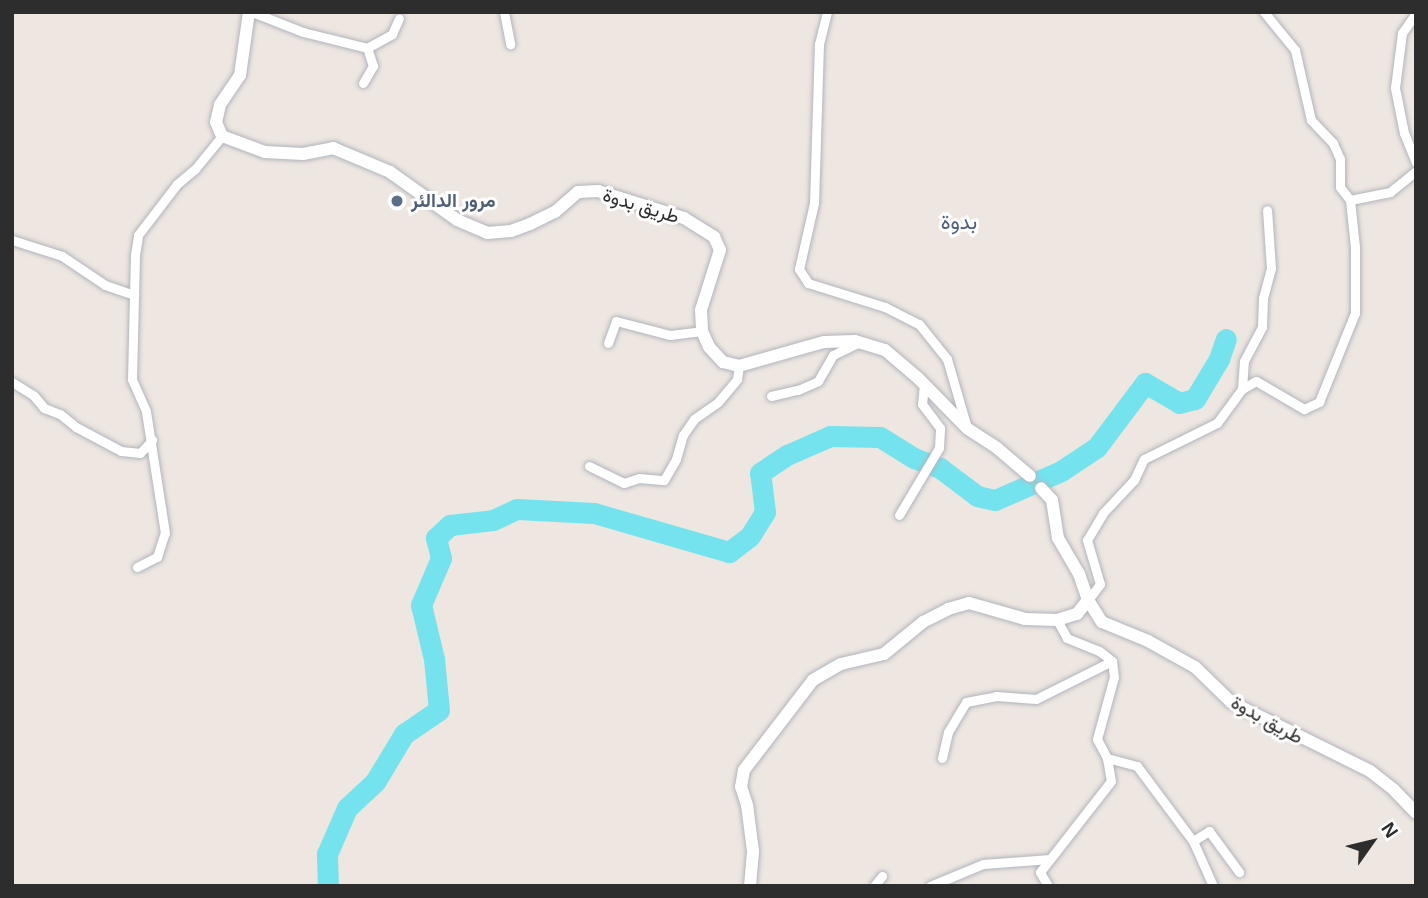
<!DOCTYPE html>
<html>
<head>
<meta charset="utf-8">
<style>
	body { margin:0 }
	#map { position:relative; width:1428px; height:898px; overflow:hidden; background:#eee6e0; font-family:Helvetica,Vazirmatn,sans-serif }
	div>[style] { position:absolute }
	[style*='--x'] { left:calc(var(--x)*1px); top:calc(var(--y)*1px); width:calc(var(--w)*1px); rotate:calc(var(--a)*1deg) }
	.river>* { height:21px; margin:-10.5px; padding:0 10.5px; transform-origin:10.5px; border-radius:10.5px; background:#75e3ee }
	.roads { filter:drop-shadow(0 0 2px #b0b5bd) drop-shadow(0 0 2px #b0b5bd) }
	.street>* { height:9px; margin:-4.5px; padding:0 4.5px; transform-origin:4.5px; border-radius:4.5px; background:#fff }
	.secondary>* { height:12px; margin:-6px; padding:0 6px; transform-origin:6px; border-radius:6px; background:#fff }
	.dots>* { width:19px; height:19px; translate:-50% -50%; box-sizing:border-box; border:4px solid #fff; border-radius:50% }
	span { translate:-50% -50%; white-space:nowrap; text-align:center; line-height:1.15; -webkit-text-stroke:6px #fff; paint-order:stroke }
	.service-label { font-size:19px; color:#4e5e75; font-weight:700 }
	.left { translate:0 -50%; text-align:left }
	.street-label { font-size:19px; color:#2d2d2d }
	.neighbourhood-label { font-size:21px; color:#4d5e7e }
	.frame { position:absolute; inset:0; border:14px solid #2d2d2d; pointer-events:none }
	.north { position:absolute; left:1337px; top:807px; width:70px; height:70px; -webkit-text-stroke:5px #fff; paint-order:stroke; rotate:56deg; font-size:19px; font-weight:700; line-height:28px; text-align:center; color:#2d2d2d }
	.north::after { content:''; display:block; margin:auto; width:24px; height:32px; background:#2d2d2d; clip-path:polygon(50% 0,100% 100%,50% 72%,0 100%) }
</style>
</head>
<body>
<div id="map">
	<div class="river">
		<div style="--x:328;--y:886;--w:32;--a:-92"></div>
		<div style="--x:327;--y:854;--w:50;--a:-66.5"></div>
		<div style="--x:347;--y:808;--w:38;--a:-43"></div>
		<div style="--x:375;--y:782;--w:56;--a:-58.9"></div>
		<div style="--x:404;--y:734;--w:42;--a:-34.4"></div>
		<div style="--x:439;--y:710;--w:51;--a:-95.6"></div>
		<div style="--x:434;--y:659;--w:56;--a:-103.5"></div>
		<div style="--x:421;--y:605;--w:51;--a:-66.9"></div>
		<div style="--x:441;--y:558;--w:21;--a:-104"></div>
		<div style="--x:436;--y:538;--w:19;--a:-43"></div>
		<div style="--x:450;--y:525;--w:43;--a:-6.6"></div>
		<div style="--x:493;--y:520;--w:26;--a:-25"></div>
		<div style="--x:517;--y:509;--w:77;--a:3"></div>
		<div style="--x:594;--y:513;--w:141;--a:16.1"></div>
		<div style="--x:729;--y:552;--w:26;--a:-37"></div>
		<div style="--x:750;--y:536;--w:28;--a:-58"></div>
		<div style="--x:765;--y:512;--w:39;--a:-97"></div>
		<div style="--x:760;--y:473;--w:32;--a:-34"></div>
		<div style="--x:787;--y:455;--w:47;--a:-23.8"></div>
		<div style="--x:830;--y:436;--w:50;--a:1.1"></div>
		<div style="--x:880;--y:437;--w:40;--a:32"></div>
		<div style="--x:914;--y:458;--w:28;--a:21"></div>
		<div style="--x:940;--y:468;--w:46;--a:37.1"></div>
		<div style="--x:977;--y:496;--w:18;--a:13"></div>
		<div style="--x:995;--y:500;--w:72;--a:-23.7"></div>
		<div style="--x:1061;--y:471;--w:43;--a:-33.7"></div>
		<div style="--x:1097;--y:447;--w:80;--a:-53.1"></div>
		<div style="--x:1145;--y:383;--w:39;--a:30"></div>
		<div style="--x:1179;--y:403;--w:16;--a:-14"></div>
		<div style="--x:1195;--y:399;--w:47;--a:-59"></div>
		<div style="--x:1219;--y:359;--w:21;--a:-71"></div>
	</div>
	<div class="roads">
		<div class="street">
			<div style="--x:252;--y:12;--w:55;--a:21.4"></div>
			<div style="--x:303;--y:32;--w:66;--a:14"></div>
			<div style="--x:367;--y:48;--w:29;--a:-29"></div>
			<div style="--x:392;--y:34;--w:17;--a:-66"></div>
			<div style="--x:504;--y:12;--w:33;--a:79"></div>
			<div style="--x:827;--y:12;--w:33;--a:104"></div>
			<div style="--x:819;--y:44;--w:159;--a:91.8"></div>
			<div style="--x:814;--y:203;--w:68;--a:102.8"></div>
			<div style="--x:799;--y:269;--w:17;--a:57"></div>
			<div style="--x:808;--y:283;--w:81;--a:17.3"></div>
			<div style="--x:885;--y:307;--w:38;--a:27"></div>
			<div style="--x:919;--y:324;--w:45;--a:51.3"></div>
			<div style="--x:947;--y:359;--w:72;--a:73.8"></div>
			<div style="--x:1416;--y:13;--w:24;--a:125"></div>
			<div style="--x:1402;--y:33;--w:55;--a:97.3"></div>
			<div style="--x:1395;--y:88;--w:46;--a:78.7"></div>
			<div style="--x:1404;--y:133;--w:32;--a:68"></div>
			<div style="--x:363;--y:83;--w:20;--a:-60"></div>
			<div style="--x:373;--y:66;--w:19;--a:-108"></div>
			<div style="--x:1350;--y:200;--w:41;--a:-11.3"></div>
			<div style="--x:1390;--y:192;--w:33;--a:-39"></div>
			<div style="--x:12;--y:240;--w:52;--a:17.7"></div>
			<div style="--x:62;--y:256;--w:52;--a:34"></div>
			<div style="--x:105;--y:285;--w:31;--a:19"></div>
			<div style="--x:608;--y:343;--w:23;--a:-70"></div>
			<div style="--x:616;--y:321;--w:56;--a:14.5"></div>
			<div style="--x:670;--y:335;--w:32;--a:-7"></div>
			<div style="--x:12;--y:382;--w:26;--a:32"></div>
			<div style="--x:34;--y:396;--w:16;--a:50"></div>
			<div style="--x:44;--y:408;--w:17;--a:21"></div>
			<div style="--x:60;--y:414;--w:21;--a:39"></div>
			<div style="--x:76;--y:427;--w:51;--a:28.1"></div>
			<div style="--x:121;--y:451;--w:19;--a:6"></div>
			<div style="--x:140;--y:453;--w:18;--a:-47"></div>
			<div style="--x:1242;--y:389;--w:28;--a:-86"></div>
			<div style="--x:1244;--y:361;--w:38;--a:-62"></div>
			<div style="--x:1262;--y:327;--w:29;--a:-88"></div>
			<div style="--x:1263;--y:298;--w:31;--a:-75"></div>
			<div style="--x:1271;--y:268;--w:58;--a:-93.9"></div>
			<div style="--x:771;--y:396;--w:28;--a:-13"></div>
			<div style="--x:798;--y:390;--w:22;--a:-24"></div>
			<div style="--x:818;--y:381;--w:30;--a:-60"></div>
			<div style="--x:833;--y:355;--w:30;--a:-26"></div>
			<div style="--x:589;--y:466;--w:39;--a:26"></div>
			<div style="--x:624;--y:483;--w:16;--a:-18"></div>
			<div style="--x:639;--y:478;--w:25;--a:5"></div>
			<div style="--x:664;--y:480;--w:24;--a:-60"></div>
			<div style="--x:676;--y:459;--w:25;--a:-74"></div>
			<div style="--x:683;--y:435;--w:19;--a:-55"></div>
			<div style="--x:694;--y:419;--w:29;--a:-35"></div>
			<div style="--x:718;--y:402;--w:30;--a:-50"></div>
			<div style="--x:737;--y:379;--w:13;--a:-81"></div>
			<div style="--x:899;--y:515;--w:78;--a:-59.2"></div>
			<div style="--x:939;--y:448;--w:20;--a:-87"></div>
			<div style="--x:940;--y:428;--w:30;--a:-127"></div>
			<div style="--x:922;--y:404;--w:20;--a:-84"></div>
			<div style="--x:137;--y:567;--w:22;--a:-27"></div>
			<div style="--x:157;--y:557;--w:25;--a:-72"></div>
			<div style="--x:165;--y:533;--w:123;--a:-98.9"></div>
			<div style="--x:146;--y:411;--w:35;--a:-114"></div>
			<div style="--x:132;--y:379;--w:124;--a:-88.6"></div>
			<div style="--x:135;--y:255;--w:20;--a:-81"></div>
			<div style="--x:138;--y:235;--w:64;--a:-52.6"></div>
			<div style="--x:177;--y:184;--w:23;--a:-40"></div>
			<div style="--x:195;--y:169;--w:43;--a:-50.7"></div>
			<div style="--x:1088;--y:600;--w:20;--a:-53"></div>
			<div style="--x:1100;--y:584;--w:46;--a:-106.5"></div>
			<div style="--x:1087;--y:540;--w:31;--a:-59"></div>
			<div style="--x:1103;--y:513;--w:45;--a:-46.8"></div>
			<div style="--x:1134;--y:480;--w:23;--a:-65"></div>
			<div style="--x:1144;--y:459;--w:81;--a:-26.3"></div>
			<div style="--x:1217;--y:423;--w:42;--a:-53.7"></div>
			<div style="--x:1242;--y:389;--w:16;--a:-30"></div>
			<div style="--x:1256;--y:381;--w:56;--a:30.3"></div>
			<div style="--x:1304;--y:409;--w:17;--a:-25"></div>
			<div style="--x:1319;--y:402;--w:96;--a:-68"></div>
			<div style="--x:1355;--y:313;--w:66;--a:-90"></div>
			<div style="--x:1355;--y:247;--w:47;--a:-96.1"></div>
			<div style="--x:1350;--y:200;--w:16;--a:-128"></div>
			<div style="--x:1340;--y:187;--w:28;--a:-90"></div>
			<div style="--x:1340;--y:159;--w:17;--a:-114"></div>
			<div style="--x:1333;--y:143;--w:32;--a:-134"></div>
			<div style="--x:1311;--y:120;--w:72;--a:-102.9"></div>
			<div style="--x:1295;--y:50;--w:49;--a:-129.2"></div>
			<div style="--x:942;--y:758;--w:27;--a:-77"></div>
			<div style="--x:948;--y:732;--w:35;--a:-59"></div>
			<div style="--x:966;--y:702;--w:31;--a:-11"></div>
			<div style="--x:996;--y:696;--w:40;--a:4.3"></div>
			<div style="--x:1036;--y:699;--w:85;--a:-26.6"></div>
			<div style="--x:1107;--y:758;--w:31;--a:15"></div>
			<div style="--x:1137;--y:766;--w:94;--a:53.3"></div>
			<div style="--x:1193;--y:841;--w:49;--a:66"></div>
			<div style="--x:1193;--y:841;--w:19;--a:-32"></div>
			<div style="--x:1209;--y:831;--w:51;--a:53.8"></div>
			<div style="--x:874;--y:886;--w:13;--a:-51"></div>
			<div style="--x:930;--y:886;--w:57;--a:-22.5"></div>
			<div style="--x:983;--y:864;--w:67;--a:-4.3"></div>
			<div style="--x:1048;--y:886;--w:16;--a:-120"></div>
			<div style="--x:1040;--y:872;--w:115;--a:-52"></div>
			<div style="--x:1111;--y:781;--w:23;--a:-100"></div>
			<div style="--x:1107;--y:758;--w:21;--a:-118"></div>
			<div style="--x:1097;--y:739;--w:64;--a:-74.7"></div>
			<div style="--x:1114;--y:677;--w:16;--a:-97"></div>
			<div style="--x:1112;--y:661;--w:16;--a:-142"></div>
			<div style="--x:1099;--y:651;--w:35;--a:-158"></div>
			<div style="--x:1067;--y:638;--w:21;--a:-119"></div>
		</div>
		<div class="secondary">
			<div style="--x:249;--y:12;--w:64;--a:98.1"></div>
			<div style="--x:240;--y:75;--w:36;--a:124"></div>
			<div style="--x:220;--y:105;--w:17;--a:103"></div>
			<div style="--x:216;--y:122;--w:15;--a:67"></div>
			<div style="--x:222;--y:136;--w:46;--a:20.4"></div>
			<div style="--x:265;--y:152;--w:38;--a:3"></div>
			<div style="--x:303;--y:154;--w:31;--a:-11"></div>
			<div style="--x:333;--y:148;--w:62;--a:22.8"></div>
			<div style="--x:390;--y:172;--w:82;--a:35.6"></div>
			<div style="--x:457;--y:220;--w:33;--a:23"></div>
			<div style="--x:487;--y:233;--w:24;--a:-5"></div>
			<div style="--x:511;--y:231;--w:20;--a:-20"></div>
			<div style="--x:530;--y:224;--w:28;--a:-26"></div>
			<div style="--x:555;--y:212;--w:30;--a:-41"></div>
			<div style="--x:578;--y:192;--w:20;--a:-3"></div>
			<div style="--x:598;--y:191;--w:90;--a:17.4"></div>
			<div style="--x:684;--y:218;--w:36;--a:32"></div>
			<div style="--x:714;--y:237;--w:14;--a:65"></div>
			<div style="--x:720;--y:250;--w:63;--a:107.6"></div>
			<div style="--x:701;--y:310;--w:21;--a:87"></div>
			<div style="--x:702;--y:331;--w:17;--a:66"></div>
			<div style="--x:709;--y:347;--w:21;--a:47"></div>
			<div style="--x:723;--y:362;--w:16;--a:14"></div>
			<div style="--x:739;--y:366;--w:88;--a:-15.8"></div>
			<div style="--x:824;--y:342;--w:31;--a:-2"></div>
			<div style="--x:855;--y:341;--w:31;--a:17"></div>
			<div style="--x:885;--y:350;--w:43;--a:40.3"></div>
			<div style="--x:918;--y:378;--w:71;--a:45.6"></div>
			<div style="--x:968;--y:429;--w:35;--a:33"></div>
			<div style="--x:997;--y:448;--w:43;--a:40.3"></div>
			<div style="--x:1088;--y:600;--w:26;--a:58"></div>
			<div style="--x:1102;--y:622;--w:50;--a:22.4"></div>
			<div style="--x:1148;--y:641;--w:54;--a:29"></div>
			<div style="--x:1195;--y:667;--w:50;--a:44.2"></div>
			<div style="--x:1231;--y:702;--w:155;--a:26.4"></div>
			<div style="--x:1370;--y:771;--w:29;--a:38"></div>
			<div style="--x:1393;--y:789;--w:33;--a:46"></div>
			<div style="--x:750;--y:886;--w:35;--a:-85"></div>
			<div style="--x:753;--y:851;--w:46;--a:-97.4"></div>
			<div style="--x:747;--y:805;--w:19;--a:-108"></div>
			<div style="--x:741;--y:787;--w:17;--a:-80"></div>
			<div style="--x:744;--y:770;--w:113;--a:-52.5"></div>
			<div style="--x:813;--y:680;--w:32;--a:-30"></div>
			<div style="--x:841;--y:664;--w:44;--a:-13.1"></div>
			<div style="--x:884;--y:654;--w:50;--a:-39.4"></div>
			<div style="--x:923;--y:622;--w:28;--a:-27"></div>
			<div style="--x:948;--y:609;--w:22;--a:-16"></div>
			<div style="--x:969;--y:603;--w:58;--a:15.9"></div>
			<div style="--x:1025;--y:619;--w:32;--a:2"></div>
			<div style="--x:1057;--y:620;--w:21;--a:-17"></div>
			<div style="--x:1077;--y:614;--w:18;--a:-52"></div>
			<div style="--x:1088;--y:600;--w:28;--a:-109"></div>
			<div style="--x:1079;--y:574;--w:42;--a:-120.3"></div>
			<div style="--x:1058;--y:538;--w:38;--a:-99"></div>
			<div style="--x:1052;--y:500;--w:16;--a:-133"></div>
		</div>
	</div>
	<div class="dots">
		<div style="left:397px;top:201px;background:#5c6f8a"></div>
	</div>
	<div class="service-label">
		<span class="left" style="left:411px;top:201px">مرور الدالئر</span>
	</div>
	<div class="street-label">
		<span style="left:641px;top:206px;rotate:17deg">طريق بدوة</span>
		<span style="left:1267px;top:720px;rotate:29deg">طريق بدوة</span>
	</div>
	<div class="neighbourhood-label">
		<span style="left:959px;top:222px">بدوة</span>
	</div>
	<div class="frame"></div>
	<div class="north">N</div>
</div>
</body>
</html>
